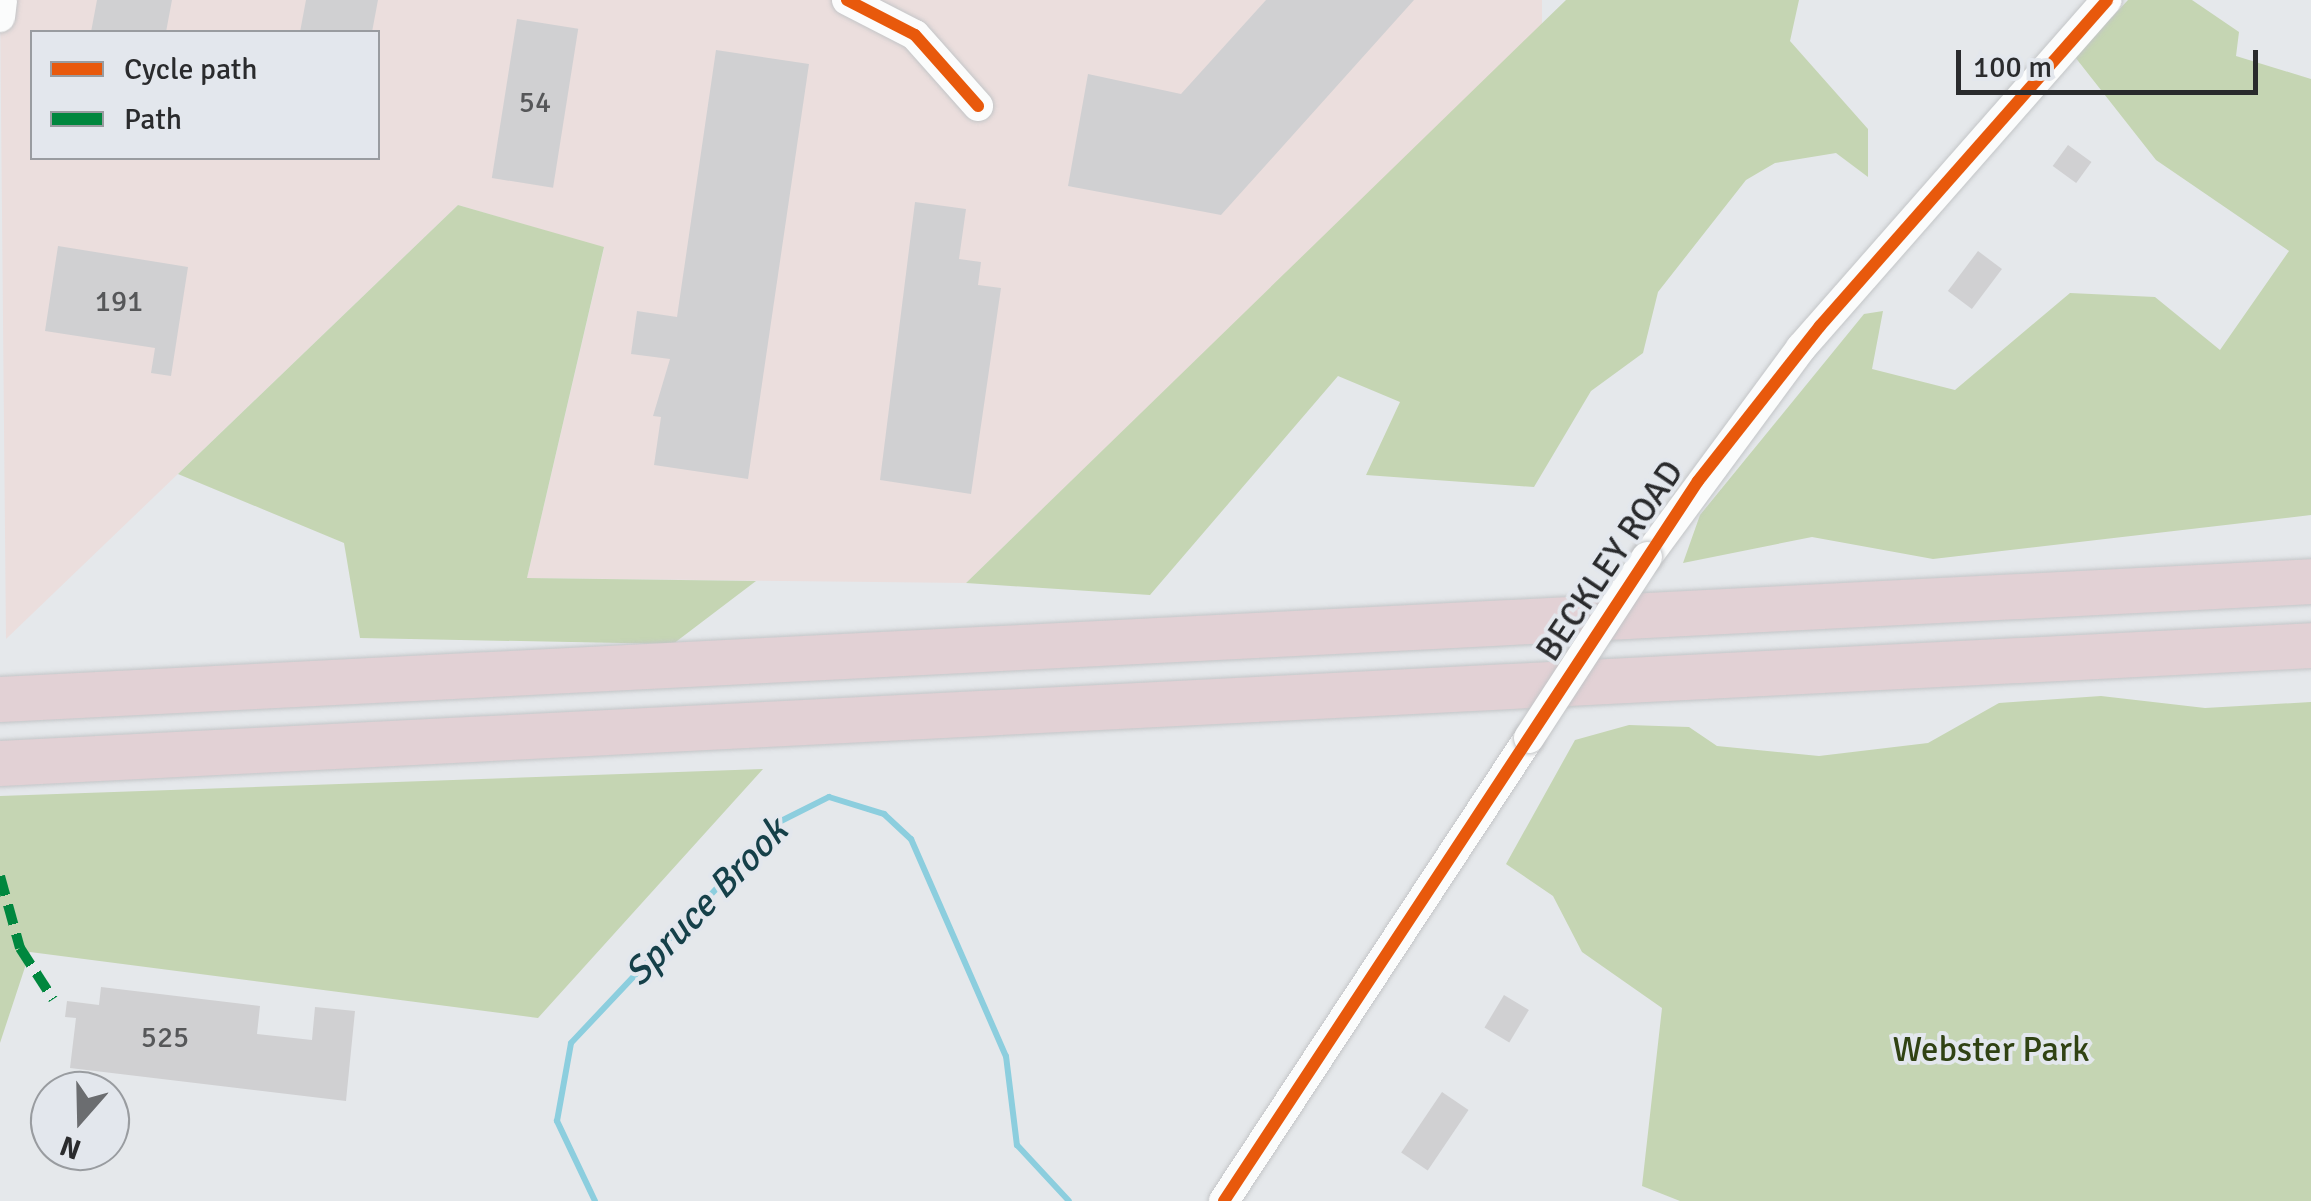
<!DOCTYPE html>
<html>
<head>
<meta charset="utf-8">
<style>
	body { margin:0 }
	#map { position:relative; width:2311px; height:1201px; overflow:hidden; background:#e5e8eb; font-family:Signika,sans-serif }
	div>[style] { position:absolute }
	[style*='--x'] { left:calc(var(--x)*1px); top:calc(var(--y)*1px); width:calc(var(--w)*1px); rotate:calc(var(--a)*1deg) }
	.industrial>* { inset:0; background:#ebdedd }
	.green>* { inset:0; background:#c5d5b3 }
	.stream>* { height:6px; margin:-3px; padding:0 3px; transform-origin:3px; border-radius:3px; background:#8ccede }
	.building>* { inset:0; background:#d0d0d2; transform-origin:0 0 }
	.roads { filter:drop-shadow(0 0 2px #c3c5c7) drop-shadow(0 0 2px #c3c5c7) }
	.minor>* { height:30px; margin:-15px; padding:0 15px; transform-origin:15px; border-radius:15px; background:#fbfcfc }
	.highway>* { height:45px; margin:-22.5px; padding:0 22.5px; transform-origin:22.5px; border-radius:22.5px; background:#e2d1d5 }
	.bridges { filter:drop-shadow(0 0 2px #c3c5c7) drop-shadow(0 0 2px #c3c5c7) }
	.minor-bridge>* { height:30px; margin:-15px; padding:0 15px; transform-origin:15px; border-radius:15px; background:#fbfcfc }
	.quiet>* { height:10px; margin-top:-5px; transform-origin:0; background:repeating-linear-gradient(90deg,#00873e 0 20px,transparent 0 30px) }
	.cycleway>* { height:12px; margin:-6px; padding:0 6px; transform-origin:6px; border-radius:6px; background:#e8590c }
	span { translate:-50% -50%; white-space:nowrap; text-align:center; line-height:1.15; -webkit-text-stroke:8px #e3e7ed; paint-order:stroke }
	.number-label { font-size:30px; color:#565759 }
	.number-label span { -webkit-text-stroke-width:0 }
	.street-label { font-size:35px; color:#2a2b2d }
	.park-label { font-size:35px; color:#304213 }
	.water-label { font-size:38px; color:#154049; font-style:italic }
	.legend { position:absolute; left:30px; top:30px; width:350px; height:130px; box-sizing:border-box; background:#e3e7ed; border:2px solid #999ca0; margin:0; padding:12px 18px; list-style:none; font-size:30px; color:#2a2b2d }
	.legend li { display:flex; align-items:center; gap:20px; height:50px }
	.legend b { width:50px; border:2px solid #999ca0 }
	.north { position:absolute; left:30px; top:1071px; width:100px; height:100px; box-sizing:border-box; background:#e3e7ed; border:2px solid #999ca0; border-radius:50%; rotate:200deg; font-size:28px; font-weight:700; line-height:40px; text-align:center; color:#2a2b2d }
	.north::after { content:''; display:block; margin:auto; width:35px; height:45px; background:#6b6d70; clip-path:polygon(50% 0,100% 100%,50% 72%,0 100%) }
	.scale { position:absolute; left:1956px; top:50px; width:302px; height:45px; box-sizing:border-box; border:5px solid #2a2b2d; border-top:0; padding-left:12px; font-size:30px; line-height:35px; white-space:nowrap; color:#2a2b2d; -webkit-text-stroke:8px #e3e7ed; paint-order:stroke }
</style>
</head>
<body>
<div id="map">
	<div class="industrial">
		<div style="clip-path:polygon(evenodd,0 0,1542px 0,1542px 25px,966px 583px,527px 578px,604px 248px,458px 205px,6px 639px,0 0,32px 32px,378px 32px,378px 158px,32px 158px,32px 32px)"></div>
	</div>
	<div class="green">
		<div style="clip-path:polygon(1566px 0,1799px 0,1790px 41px,1868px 129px,1868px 177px,1836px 153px,1775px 163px,1746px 180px,1658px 292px,1643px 353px,1591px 391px,1534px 487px,1366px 475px,1400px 402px,1338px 376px,1150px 595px,966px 583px)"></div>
		<div style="clip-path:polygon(2128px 0,2192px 0,2239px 32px,2236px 56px,2311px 79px,2311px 515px,1933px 559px,1812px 537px,1683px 563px,1700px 515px,1864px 314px,1883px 311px,1872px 369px,1955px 390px,2070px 293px,2155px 297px,2220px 350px,2289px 251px,2156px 160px,2075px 57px)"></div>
		<div style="clip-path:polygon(458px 205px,604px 247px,527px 578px,756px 581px,673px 644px,360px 638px,344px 543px,178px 474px)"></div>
		<div style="clip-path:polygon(2101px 696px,2205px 708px,2311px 702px,2311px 1201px,1680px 1201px,1642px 1186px,1662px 1008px,1582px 952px,1553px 896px,1506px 864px,1575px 740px,1629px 725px,1689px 727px,1717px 746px,1819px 756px,1928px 743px,1999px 703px)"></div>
		<div style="clip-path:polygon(763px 769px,538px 1018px,30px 952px,0 1043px,0 796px)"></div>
	</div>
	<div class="stream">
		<div style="--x:595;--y:1201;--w:89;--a:-115.4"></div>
		<div style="--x:557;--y:1121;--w:79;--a:-79.8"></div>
		<div style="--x:571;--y:1043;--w:303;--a:-46.7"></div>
		<div style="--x:779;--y:822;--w:56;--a:-26.6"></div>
		<div style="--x:829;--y:797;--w:58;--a:17.2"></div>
		<div style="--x:884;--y:814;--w:37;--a:43"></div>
		<div style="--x:911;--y:839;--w:237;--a:66.4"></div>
		<div style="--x:1006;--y:1056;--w:90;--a:83"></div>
		<div style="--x:1017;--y:1145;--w:76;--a:47.1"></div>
	</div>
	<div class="building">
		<div style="clip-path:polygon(97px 0,172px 0,166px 32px,91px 32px)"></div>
		<div style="clip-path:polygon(306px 0,378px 0,372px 32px,300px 32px)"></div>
		<div style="clip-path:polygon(1266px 0,1414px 0,1221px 215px,1068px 186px,1088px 74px,1181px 94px)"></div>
		<div style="left:517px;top:19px;width:62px;height:161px;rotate:9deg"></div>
		<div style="clip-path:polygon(716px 50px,809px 64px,748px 479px,654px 465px,661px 417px,653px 416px,670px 359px,631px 354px,637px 311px,677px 317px)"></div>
		<div style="left:2068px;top:145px;width:29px;height:26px;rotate:36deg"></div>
		<div style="clip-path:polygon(915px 202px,966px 209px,959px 259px,981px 262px,978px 285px,1001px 288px,971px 494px,880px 480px)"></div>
		<div style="clip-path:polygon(58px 246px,188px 267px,171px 376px,151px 373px,155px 348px,45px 331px)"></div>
		<div style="left:1978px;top:251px;width:30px;height:50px;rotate:37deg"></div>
		<div style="clip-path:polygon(101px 987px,260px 1006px,257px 1034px,312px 1040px,315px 1007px,355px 1011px,346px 1101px,70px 1068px,76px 1018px,65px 1017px,67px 1001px,99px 1005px)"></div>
		<div style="left:1504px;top:995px;width:29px;height:38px;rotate:31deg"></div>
		<div style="left:1442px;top:1092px;width:32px;height:73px;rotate:34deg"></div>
	</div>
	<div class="roads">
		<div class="minor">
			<div style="--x:847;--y:0;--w:76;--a:27.2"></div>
			<div style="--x:915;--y:35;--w:95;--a:48.4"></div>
			<div style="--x:0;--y:17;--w:17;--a:-83"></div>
			<div style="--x:1647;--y:557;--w:260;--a:-53.6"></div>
			<div style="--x:1801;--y:348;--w:463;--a:-48.7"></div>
			<div style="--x:1224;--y:1201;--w:554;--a:-56.63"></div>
		</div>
		<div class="highway">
			<div style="--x:0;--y:699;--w:2314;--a:-2.92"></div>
			<div style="--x:0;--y:763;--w:2314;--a:-2.92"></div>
		</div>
	</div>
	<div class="bridges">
		<div class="minor-bridge">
			<div style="--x:1529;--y:738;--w:216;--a:-56.9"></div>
		</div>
	</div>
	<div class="quiet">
		<div style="--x:0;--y:876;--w:75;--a:74.5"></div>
		<div style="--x:20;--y:948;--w:61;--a:57.1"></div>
	</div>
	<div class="cycleway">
		<div style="--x:847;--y:0;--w:76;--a:27.2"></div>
		<div style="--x:915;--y:35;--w:95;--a:48.4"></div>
		<div style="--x:1224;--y:1201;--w:862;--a:-56.64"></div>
		<div style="--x:1698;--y:481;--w:197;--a:-51.8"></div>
		<div style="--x:1820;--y:326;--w:434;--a:-48.6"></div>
	</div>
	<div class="number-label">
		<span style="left:535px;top:103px">54</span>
		<span style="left:119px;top:302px">191</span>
		<span style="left:165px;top:1038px">525</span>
	</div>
	<div class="street-label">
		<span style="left:1610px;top:561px;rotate:-56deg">BECKLEY ROAD</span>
	</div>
	<div class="park-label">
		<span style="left:1991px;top:1050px">Webster Park</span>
	</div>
	<div class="water-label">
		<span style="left:706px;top:902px;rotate:-46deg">Spruce Brook</span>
	</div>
	<ul class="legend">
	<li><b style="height:12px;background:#e8590c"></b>Cycle path</li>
	<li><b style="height:12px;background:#00873e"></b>Path</li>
	</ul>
	<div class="north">N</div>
	<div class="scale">100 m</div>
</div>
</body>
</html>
